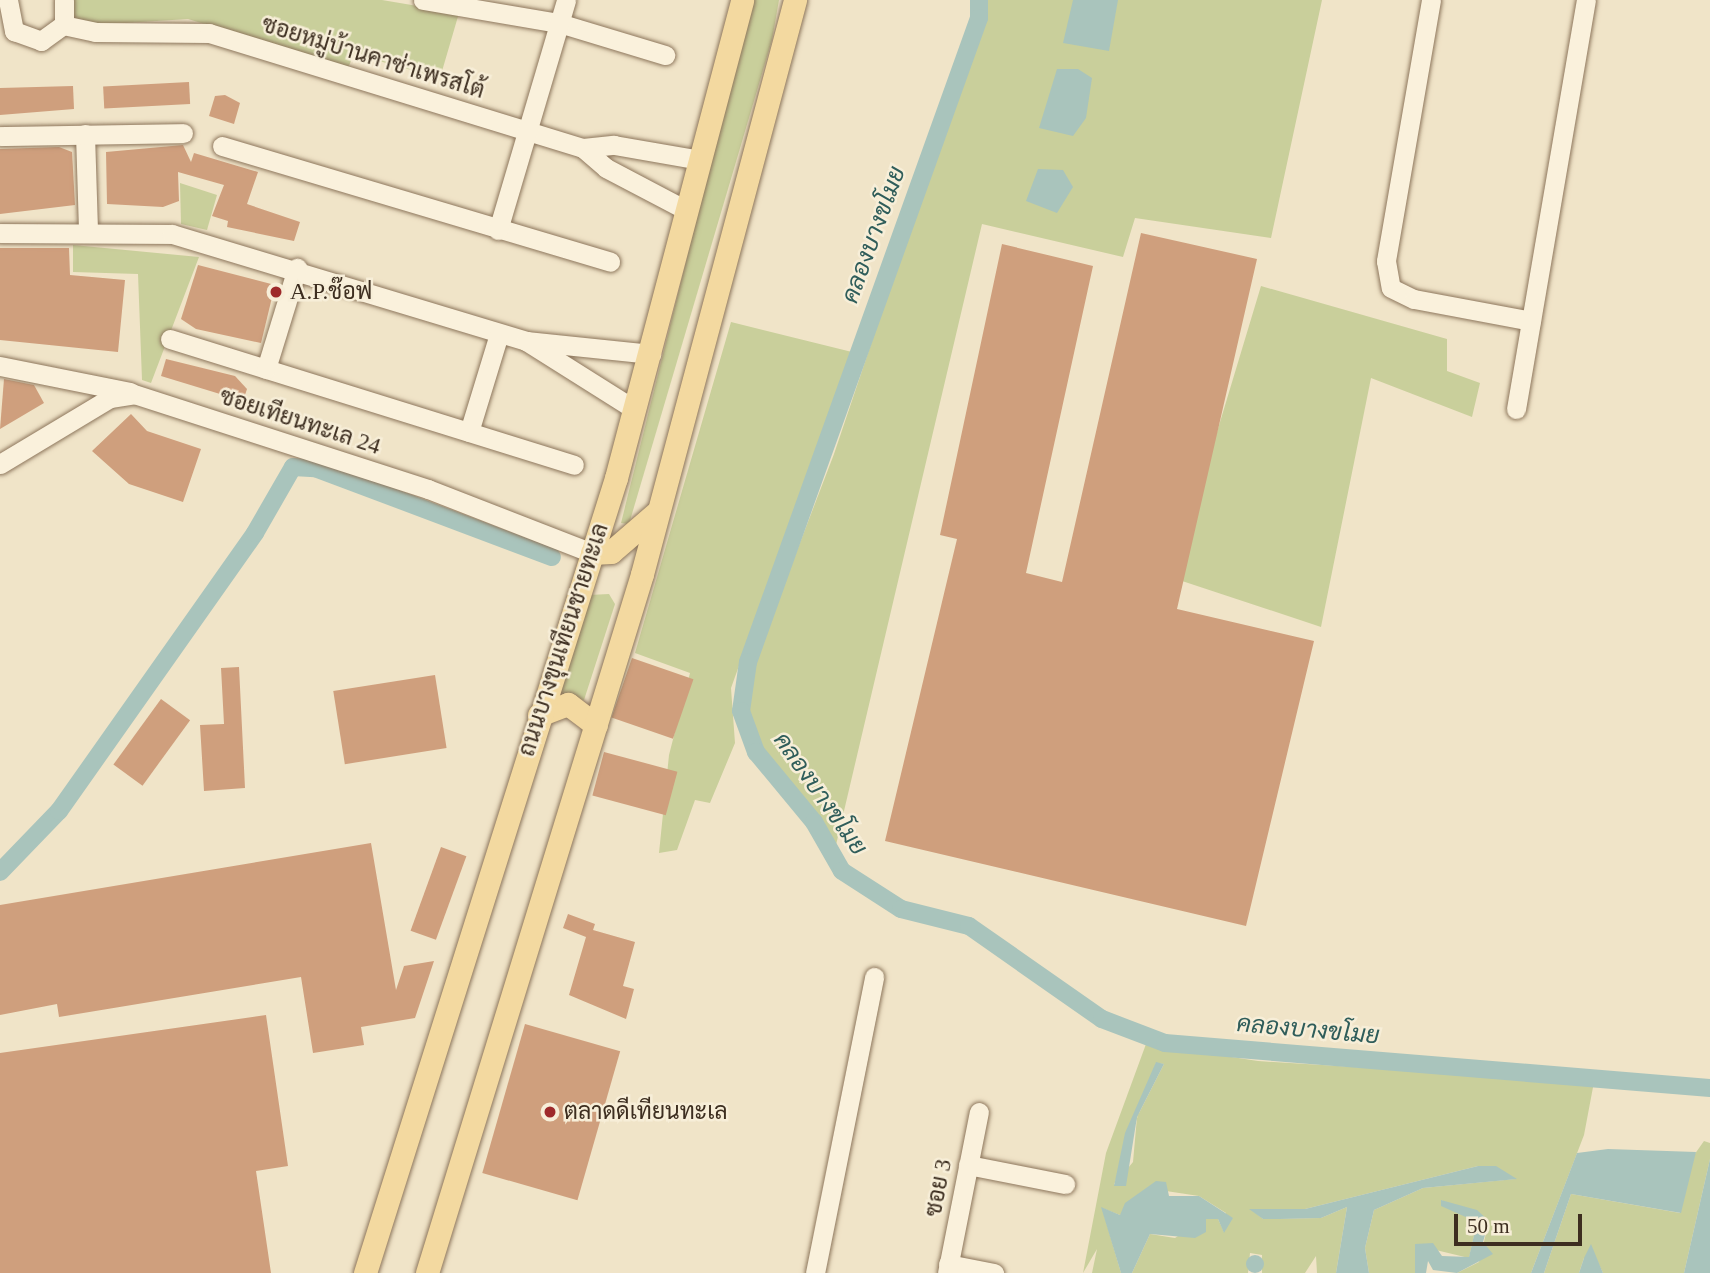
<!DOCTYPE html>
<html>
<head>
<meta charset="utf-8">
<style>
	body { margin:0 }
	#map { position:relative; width:1710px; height:1273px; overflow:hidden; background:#f0e4c8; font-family:"Times New Roman",Sarabun,serif }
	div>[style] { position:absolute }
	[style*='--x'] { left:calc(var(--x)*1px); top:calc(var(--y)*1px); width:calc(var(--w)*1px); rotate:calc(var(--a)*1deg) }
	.green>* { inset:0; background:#c9cf9b }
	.water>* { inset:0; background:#a9c4bc }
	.round { border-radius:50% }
	.canal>* { height:18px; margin:-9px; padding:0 9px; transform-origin:9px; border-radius:9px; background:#a9c4bc }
	.building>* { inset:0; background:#cf9f7d; transform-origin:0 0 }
	.roads { filter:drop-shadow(0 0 2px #8d765c) drop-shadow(0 0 2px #8d765c) }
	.minor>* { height:19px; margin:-9.5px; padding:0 9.5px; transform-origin:9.5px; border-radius:9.5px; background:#faf1dc }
	.major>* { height:23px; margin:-11.5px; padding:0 11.5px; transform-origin:11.5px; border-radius:11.5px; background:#f3d9a0 }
	.dots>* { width:19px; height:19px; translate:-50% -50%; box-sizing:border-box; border:4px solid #f7eed8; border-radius:50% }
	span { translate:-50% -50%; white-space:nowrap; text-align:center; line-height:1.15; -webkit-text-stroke:5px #f7eed8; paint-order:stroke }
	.street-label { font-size:23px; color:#3d2e20 }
	.poi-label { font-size:23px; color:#3d2e20 }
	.left { translate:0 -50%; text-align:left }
	.water-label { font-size:24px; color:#2f5d5a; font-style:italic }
	.scale { position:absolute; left:1454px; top:1214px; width:128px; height:32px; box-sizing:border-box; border:4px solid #3d2e20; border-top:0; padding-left:9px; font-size:21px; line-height:24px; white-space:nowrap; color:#3d2e20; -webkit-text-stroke:5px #f7eed8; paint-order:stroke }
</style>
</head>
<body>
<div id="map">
	<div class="green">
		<div style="clip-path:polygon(74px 0,382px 0,459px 13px,440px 78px,354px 54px,348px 68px,188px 19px,93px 25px,73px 17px)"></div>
		<div style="clip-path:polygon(751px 0,779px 0,772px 40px,629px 524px,621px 523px)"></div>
		<div style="clip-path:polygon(987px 0,1322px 0,1271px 238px,1135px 218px,1123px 257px,982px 224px,836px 845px,762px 748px,746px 712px,752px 668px,834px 454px)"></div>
		<div style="clip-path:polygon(180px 183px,217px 195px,207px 230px,181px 224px)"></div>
		<div style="clip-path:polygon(73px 245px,199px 257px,151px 383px,142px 380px,138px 274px,73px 272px)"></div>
		<div style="clip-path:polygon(1261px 286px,1447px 339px,1447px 371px,1480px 383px,1472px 417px,1371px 378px,1321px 627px,1173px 578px)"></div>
		<div style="clip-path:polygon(731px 322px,852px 352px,731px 688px,735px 743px,710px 803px,695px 800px,677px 850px,659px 853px,669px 755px,690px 673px,635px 653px)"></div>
		<div style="clip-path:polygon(609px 594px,615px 604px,584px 700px,560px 694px,589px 595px)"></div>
		<div style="clip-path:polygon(evenodd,1146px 1044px,1258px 1061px,1594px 1082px,1584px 1135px,1531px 1273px,1457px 1273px,1479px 1262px,1489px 1221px,1441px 1200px,1477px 1222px,1469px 1258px,1415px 1245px,1415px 1273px,1369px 1273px,1365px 1248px,1374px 1210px,1423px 1188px,1515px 1179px,1478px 1166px,1305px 1209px,1251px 1209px,1263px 1219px,1321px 1218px,1347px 1207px,1336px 1273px,1317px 1273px,1316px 1256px,1305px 1273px,1262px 1273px,1262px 1255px,1250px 1253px,1248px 1273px,1132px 1273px,1150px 1234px,1175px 1238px,1205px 1218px,1218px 1219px,1224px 1232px,1226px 1213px,1199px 1196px,1166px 1191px,1120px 1215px,1102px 1208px,1121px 1273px,1092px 1273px,1097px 1249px,1083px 1273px,1106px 1153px,1146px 1044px,1156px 1063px,1164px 1064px,1137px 1117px,1133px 1162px,1114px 1185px,1156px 1063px)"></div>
		<div style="clip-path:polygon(1704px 1141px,1710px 1143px,1710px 1159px,1684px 1273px,1603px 1273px,1596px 1258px,1584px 1258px,1579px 1273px,1544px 1273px,1571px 1194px,1680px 1213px,1692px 1158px)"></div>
	</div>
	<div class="water">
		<div style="clip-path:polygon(1073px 0,1118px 0,1109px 51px,1063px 43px)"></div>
		<div style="clip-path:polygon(1057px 69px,1078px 69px,1092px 78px,1086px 118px,1073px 136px,1039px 128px)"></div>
		<div style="clip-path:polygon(1038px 169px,1063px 170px,1073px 187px,1057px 213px,1026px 201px)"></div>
		<div style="clip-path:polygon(1156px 1062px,1164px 1064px,1137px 1117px,1126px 1186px,1114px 1186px,1125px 1133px)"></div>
		<div style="clip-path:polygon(1608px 1149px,1696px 1152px,1681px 1213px,1571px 1194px,1544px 1273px,1531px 1273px,1577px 1153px)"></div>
		<div style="clip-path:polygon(1710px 1159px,1710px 1273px,1684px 1273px)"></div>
		<div style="clip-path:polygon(1478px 1166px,1496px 1166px,1517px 1179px,1423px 1188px,1374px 1210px,1365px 1248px,1369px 1273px,1336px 1273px,1347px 1207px,1321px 1218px,1280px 1219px,1263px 1219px,1249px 1209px,1305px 1209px)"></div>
		<div style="clip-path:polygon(1156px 1181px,1166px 1182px,1169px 1196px,1199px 1196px,1233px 1218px,1224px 1233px,1218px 1219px,1206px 1219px,1206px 1232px,1195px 1238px,1150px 1234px,1132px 1273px,1121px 1273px,1101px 1207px,1120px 1215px,1125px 1203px)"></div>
		<div style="clip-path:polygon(1441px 1200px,1477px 1210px,1489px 1221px,1483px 1242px,1493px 1254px,1457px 1273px,1433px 1270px,1428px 1261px,1426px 1273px,1415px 1273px,1415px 1244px,1433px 1243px,1442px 1256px,1469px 1257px,1477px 1222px,1441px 1206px)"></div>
		<div style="clip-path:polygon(1591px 1244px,1603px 1273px,1579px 1273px,1584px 1258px)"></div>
		<div class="round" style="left:1246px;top:1255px;width:18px;height:18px"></div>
	</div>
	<div class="canal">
		<div style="--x:979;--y:0;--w:18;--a:90"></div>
		<div style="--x:979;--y:18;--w:684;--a:109.73"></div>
		<div style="--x:748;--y:662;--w:49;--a:98.1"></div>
		<div style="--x:741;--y:711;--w:44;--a:69.9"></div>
		<div style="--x:756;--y:752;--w:91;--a:50.4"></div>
		<div style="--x:814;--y:822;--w:56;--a:60.3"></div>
		<div style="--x:842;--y:871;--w:70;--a:32.8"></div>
		<div style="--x:901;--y:909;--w:70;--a:14"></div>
		<div style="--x:969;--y:926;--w:162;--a:35"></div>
		<div style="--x:1102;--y:1019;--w:67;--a:20.9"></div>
		<div style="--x:1165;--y:1043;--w:547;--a:4.72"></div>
		<div style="--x:0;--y:872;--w:85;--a:-46"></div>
		<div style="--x:59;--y:811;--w:340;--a:-54.8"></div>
		<div style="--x:255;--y:533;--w:76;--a:-60.1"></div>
		<div style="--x:293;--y:467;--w:22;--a:3"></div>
		<div style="--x:315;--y:468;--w:253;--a:20.6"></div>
	</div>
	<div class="building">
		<div style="left:189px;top:82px;width:22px;height:86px;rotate:87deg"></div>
		<div style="clip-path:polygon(73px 86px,74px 109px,0 115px,0 88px)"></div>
		<div style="clip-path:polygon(225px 95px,240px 103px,234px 124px,209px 116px,215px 96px)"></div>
		<div style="clip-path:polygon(183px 145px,191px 162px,194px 153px,258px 172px,247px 204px,300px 222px,294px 241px,227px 227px,228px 221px,212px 216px,224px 185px,178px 172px,179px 201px,163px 207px,107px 204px,106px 152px)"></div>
		<div style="clip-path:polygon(59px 147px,72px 152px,75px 205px,0 214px,0 149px)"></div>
		<div style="clip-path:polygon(1141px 233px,1257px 259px,1177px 609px,1314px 641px,1246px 926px,885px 841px,957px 539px,940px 535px,1002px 244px,1093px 266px,1026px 573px,1062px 582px)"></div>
		<div style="clip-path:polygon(0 248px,69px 248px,70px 275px,125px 280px,118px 352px,0 340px)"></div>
		<div style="clip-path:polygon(198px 265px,275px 285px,261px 343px,196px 329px,181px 319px)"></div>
		<div style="clip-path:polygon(166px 359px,235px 376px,247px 389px,243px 401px,161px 376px)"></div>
		<div style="clip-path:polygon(4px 379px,34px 385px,44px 403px,0 429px)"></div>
		<div style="clip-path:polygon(131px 414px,147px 431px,201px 449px,183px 502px,129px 484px,92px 451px)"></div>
		<div style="left:632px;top:658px;width:65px;height:63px;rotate:19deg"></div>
		<div style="clip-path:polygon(239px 667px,245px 788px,204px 791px,200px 725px,224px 724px,221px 668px)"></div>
		<div style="left:435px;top:675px;width:74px;height:103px;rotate:81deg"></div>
		<div style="left:161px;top:699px;width:36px;height:81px;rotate:36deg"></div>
		<div style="left:604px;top:752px;width:76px;height:45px;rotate:15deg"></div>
		<div style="clip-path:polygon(371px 843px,396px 990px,404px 966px,434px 961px,415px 1018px,361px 1027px,364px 1045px,313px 1053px,301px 977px,59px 1017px,57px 1004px,0 1015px,0 905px)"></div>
		<div style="left:441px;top:847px;width:27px;height:89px;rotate:20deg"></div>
		<div style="clip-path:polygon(568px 914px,595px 924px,593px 930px,635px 942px,623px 986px,634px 989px,626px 1019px,569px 995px,586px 937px,563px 928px)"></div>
		<div style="clip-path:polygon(266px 1015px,288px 1166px,256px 1171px,271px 1273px,0 1273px,0 1053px)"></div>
		<div style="left:525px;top:1024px;width:99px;height:155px;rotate:16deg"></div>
	</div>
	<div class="roads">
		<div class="minor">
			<div style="--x:8;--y:0;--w:32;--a:79"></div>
			<div style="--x:14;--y:31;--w:29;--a:20"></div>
			<div style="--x:41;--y:41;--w:29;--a:-36"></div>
			<div style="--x:64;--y:24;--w:24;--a:-90"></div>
			<div style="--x:423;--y:0;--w:138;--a:9.6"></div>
			<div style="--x:559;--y:23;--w:111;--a:16.8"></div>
			<div style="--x:1431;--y:0;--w:265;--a:99.8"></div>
			<div style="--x:1386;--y:261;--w:27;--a:80"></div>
			<div style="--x:1391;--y:288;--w:25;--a:26"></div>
			<div style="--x:1414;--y:299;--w:119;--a:10.6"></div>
			<div style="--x:63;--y:25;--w:33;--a:12"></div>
			<div style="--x:95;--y:32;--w:114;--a:0.5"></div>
			<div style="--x:209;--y:33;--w:391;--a:17.1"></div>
			<div style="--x:583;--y:148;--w:30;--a:41"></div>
			<div style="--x:606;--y:168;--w:90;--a:27.7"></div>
			<div style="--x:85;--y:134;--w:96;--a:88.2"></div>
			<div style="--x:0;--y:136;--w:183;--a:-0.9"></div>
			<div style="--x:222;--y:146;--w:405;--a:16.6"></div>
			<div style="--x:583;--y:148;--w:31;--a:-6"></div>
			<div style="--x:614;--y:145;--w:87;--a:9.9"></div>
			<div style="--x:498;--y:230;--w:240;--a:-73.5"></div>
			<div style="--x:0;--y:233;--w:172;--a:0.3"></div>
			<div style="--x:172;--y:234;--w:370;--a:16.8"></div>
			<div style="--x:526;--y:341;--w:126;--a:5.9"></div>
			<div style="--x:170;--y:339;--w:423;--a:17.3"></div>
			<div style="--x:526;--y:341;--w:128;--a:32.2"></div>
			<div style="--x:0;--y:366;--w:133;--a:11.3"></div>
			<div style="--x:266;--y:369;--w:106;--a:-72.9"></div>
			<div style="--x:1516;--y:409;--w:415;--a:-80.3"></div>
			<div style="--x:469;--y:432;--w:102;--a:-73"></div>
			<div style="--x:0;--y:464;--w:128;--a:-31"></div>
			<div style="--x:110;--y:398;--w:24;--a:-9"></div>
			<div style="--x:134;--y:394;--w:309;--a:17.9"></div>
			<div style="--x:428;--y:489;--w:176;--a:21.3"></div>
			<div style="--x:968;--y:1165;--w:99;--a:11.1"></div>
			<div style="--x:948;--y:1264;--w:47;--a:11.1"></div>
			<div style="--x:815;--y:1273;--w:302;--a:-78.7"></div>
			<div style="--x:947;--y:1273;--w:164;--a:-78.8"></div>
		</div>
		<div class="major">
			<div style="--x:592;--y:553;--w:19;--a:-3"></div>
			<div style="--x:611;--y:552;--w:60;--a:-40.9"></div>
			<div style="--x:539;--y:715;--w:31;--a:-21"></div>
			<div style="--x:568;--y:704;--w:35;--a:37"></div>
			<div style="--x:365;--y:1273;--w:834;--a:-72.48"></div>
			<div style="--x:616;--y:478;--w:494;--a:-75.2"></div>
			<div style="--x:427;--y:1273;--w:731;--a:-72.9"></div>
			<div style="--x:642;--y:574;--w:594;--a:-75.07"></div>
		</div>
	</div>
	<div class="dots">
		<div style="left:276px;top:292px;background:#9e2a2b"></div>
		<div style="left:550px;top:1112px;background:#9e2a2b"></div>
	</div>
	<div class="street-label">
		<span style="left:373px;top:58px;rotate:17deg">ซอยหมู่บ้านคาซ่าเพรสโต้</span>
		<span style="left:300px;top:422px;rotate:18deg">ซอยเทียนทะเล 24</span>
		<span style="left:564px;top:640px;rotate:-72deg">ถนนบางขุนเทียนชายทะเล</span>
		<span style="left:939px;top:1188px;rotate:-79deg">ซอย 3</span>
	</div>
	<div class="poi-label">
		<span class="left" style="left:290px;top:292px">A.P.ช๊อฟ</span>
		<span class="left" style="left:564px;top:1112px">ตลาดดีเทียนทะเล</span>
	</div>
	<div class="water-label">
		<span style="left:874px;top:235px;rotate:-70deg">คลองบางขโมย</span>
		<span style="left:820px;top:794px;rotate:55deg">คลองบางขโมย</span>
		<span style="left:1308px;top:1030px;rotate:5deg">คลองบางขโมย</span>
	</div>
	<div class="scale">50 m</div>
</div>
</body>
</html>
